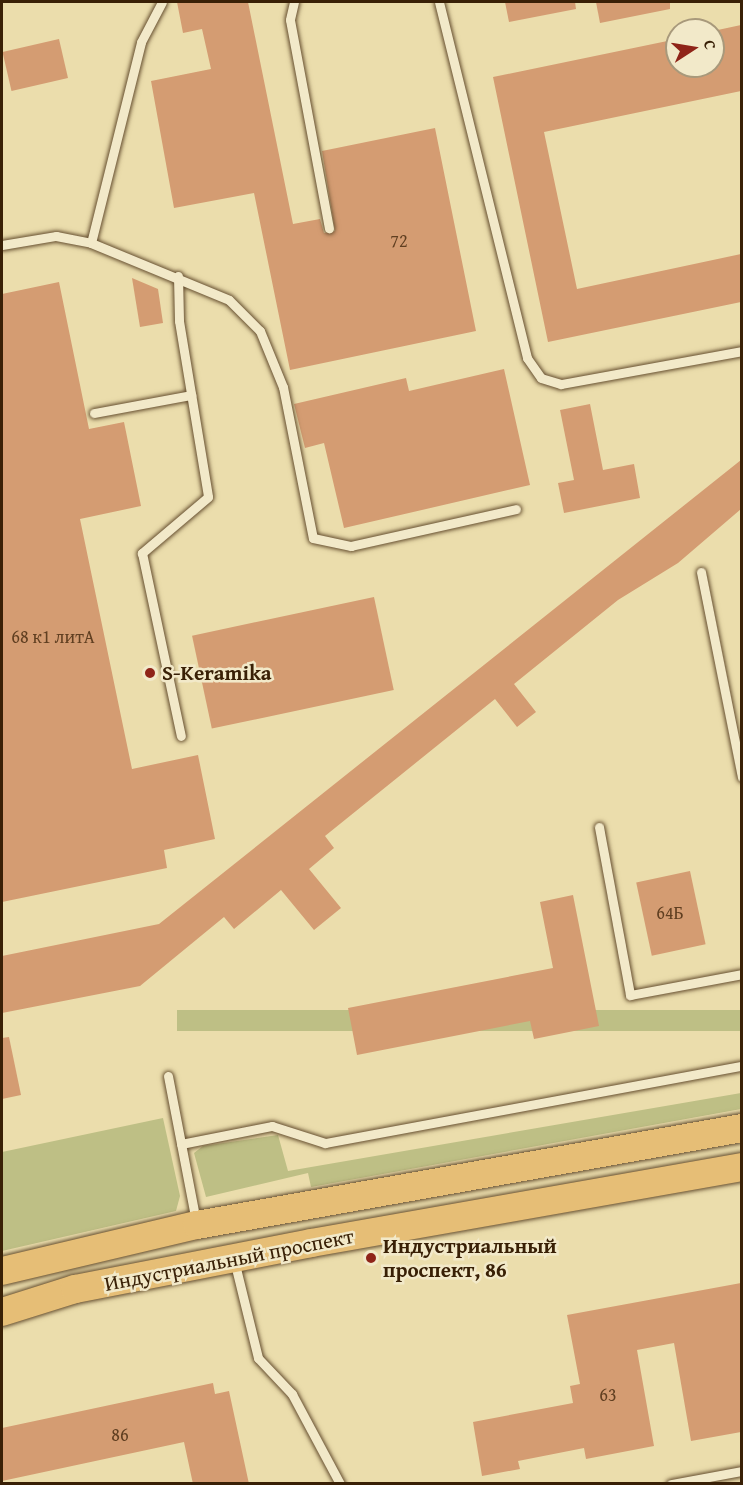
<!DOCTYPE html>
<html>
<head>
<meta charset="utf-8">
<style>
	body { margin:0 }
	#map { position:relative; width:743px; height:1485px; overflow:hidden; background:#ebddac; font-family:"Gentium Book Plus",serif }
	div>[style] { position:absolute }
	[style*='--x'] { left:calc(var(--x)*1px); top:calc(var(--y)*1px); width:calc(var(--w)*1px); rotate:calc(var(--a)*1deg) }
	.green>* { inset:0; background:#bebf85; transform-origin:0 0 }
	.building>* { inset:0; background:#d49c72; transform-origin:0 0 }
	.roads { filter:drop-shadow(0 0 2px #664f30) drop-shadow(0 0 2px #664f30) }
	.lane>* { height:9px; margin:-4.5px; padding:0 4.5px; transform-origin:4.5px; border-radius:4.5px; background:#f2e9c9 }
	.primary>* { height:28px; margin:-14px; padding:0 14px; transform-origin:14px; border-radius:14px; background:#e6be76 }
	.dots>* { width:16px; height:16px; translate:-50% -50%; box-sizing:border-box; border:3px solid #f2e9c9; border-radius:50% }
	span { translate:-50% -50%; white-space:nowrap; text-align:center; line-height:1.15; -webkit-text-stroke:5px #f2e9c9; paint-order:stroke }
	.number-label { font-size:18px; color:#603f21 }
	.number-label span { -webkit-text-stroke-width:0 }
	.poi-label { font-size:21px; color:#392006; font-weight:700 }
	.left { translate:0 -50%; text-align:left }
	.street-label { font-size:21px; color:#392006 }
	.frame { position:absolute; inset:0; border:3px solid #392006; pointer-events:none }
	.north { position:absolute; left:665px; top:18px; width:60px; height:60px; box-sizing:border-box; background:#f2e9c9; border:2px solid #a8997b; border-radius:50%; rotate:78deg; font-size:16px; font-weight:700; line-height:24px; text-align:center; color:#392006 }
	.north::after { content:''; display:block; margin:auto; width:21px; height:27px; background:#8f2418; clip-path:polygon(50% 0,100% 100%,50% 72%,0 100%) }
</style>
</head>
<body>
<div id="map">
	<div class="green">
		<div style="left:741px;top:1010px;width:21px;height:564px;rotate:90deg"></div>
		<div style="clip-path:polygon(741px 1093px,741px 1109px,311px 1187px,308px 1173px,206px 1197px,194px 1153px,203px 1146px,278px 1135px,288px 1171px)"></div>
		<div style="clip-path:polygon(163px 1118px,180px 1196px,176px 1211px,2px 1251px,2px 1152px)"></div>
	</div>
	<div class="building">
		<div style="clip-path:polygon(177px 2px,248px 2px,293px 224px,320px 219px,324px 233px,335px 231px,322px 151px,435px 128px,476px 331px,290px 370px,254px 193px,174px 208px,151px 81px,211px 69px,202px 29px,183px 33px)"></div>
		<div style="clip-path:polygon(505px 2px,575px 2px,576px 9px,509px 22px)"></div>
		<div style="clip-path:polygon(596px 2px,670px 2px,670px 9px,600px 23px)"></div>
		<div style="clip-path:polygon(741px 25px,741px 91px,544px 132px,577px 289px,741px 254px,741px 302px,548px 342px,493px 77px,677px 39px,677px 66px,713px 66px,713px 31px)"></div>
		<div style="left:59px;top:39px;width:40px;height:58px;rotate:77deg"></div>
		<div style="clip-path:polygon(132px 278px,158px 289px,163px 323px,140px 327px)"></div>
		<div style="clip-path:polygon(59px 282px,89px 429px,124px 422px,141px 506px,80px 519px,132px 769px,198px 755px,215px 839px,164px 850px,167px 868px,2px 902px,2px 294px)"></div>
		<div style="clip-path:polygon(504px 369px,530px 485px,344px 528px,324px 443px,305px 448px,294px 404px,406px 378px,409px 391px)"></div>
		<div style="clip-path:polygon(590px 404px,603px 470px,634px 464px,640px 498px,564px 513px,558px 483px,574px 480px,560px 410px)"></div>
		<div style="clip-path:polygon(741px 460px,741px 509px,678px 563px,618px 600px,514px 684px,536px 712px,517px 727px,495px 699px,325px 836px,334px 848px,309px 869px,341px 908px,314px 930px,281px 890px,234px 929px,224px 917px,140px 986px,2px 1013px,2px 956px,159px 924px)"></div>
		<div style="left:374px;top:597px;width:95px;height:186px;rotate:78deg"></div>
		<div style="left:690px;top:871px;width:75px;height:55px;rotate:78deg"></div>
		<div style="clip-path:polygon(573px 895px,599px 1026px,534px 1039px,530px 1021px,357px 1055px,348px 1008px,553px 968px,540px 902px)"></div>
		<div style="clip-path:polygon(9px 1037px,21px 1095px,2px 1099px,2px 1038px)"></div>
		<div style="clip-path:polygon(741px 1283px,741px 1432px,691px 1441px,674px 1343px,637px 1350px,654px 1446px,586px 1459px,584px 1448px,518px 1461px,520px 1469px,482px 1476px,473px 1422px,573px 1403px,570px 1386px,580px 1384px,567px 1315px)"></div>
		<div style="clip-path:polygon(213px 1383px,215px 1394px,229px 1391px,249px 1484px,193px 1484px,184px 1442px,2px 1481px,2px 1428px)"></div>
	</div>
	<div class="roads">
		<div class="lane">
			<div style="--x:294;--y:2;--w:18;--a:103"></div>
			<div style="--x:290;--y:20;--w:212;--a:79.4"></div>
			<div style="--x:439;--y:2;--w:367;--a:76.1"></div>
			<div style="--x:527;--y:358;--w:24;--a:55"></div>
			<div style="--x:541;--y:378;--w:21;--a:17"></div>
			<div style="--x:561;--y:384;--w:184;--a:-10.3"></div>
			<div style="--x:91;--y:243;--w:207;--a:-76"></div>
			<div style="--x:141;--y:42;--w:45;--a:-62.3"></div>
			<div style="--x:2;--y:245;--w:55;--a:-9.5"></div>
			<div style="--x:56;--y:236;--w:36;--a:11"></div>
			<div style="--x:91;--y:243;--w:149;--a:22.4"></div>
			<div style="--x:229;--y:300;--w:44;--a:45"></div>
			<div style="--x:260;--y:331;--w:61;--a:67.7"></div>
			<div style="--x:283;--y:387;--w:154;--a:78.8"></div>
			<div style="--x:313;--y:538;--w:39;--a:12"></div>
			<div style="--x:351;--y:546;--w:169;--a:-12.6"></div>
			<div style="--x:178;--y:276;--w:45;--a:88.7"></div>
			<div style="--x:179;--y:321;--w:178;--a:80.6"></div>
			<div style="--x:208;--y:497;--w:87;--a:139.7"></div>
			<div style="--x:142;--y:553;--w:187;--a:78"></div>
			<div style="--x:94;--y:413;--w:99;--a:-10.5"></div>
			<div style="--x:701;--y:572;--w:209;--a:78.7"></div>
			<div style="--x:599;--y:827;--w:171;--a:79.5"></div>
			<div style="--x:630;--y:995;--w:114;--a:-10.6"></div>
			<div style="--x:168;--y:1076;--w:148;--a:79.1"></div>
			<div style="--x:181;--y:1144;--w:93;--a:-11.2"></div>
			<div style="--x:272;--y:1126;--w:56;--a:17.8"></div>
			<div style="--x:325;--y:1143;--w:424;--a:-10.5"></div>
			<div style="--x:234;--y:1260;--w:101;--a:76.2"></div>
			<div style="--x:258;--y:1358;--w:50;--a:46.6"></div>
			<div style="--x:292;--y:1394;--w:102;--a:61.9"></div>
			<div style="--x:671;--y:1484;--w:72;--a:-10.4"></div>
		</div>
		<div class="primary">
			<div style="--x:2;--y:1271;--w:200;--a:-13.3"></div>
			<div style="--x:197;--y:1225;--w:554;--a:-10.09"></div>
			<div style="--x:2;--y:1312;--w:77;--a:-17.5"></div>
			<div style="--x:75;--y:1289;--w:240;--a:-11"></div>
			<div style="--x:311;--y:1243;--w:438;--a:-10"></div>
		</div>
	</div>
	<div class="dots">
		<div style="left:150px;top:673px;background:#8f2418"></div>
		<div style="left:371px;top:1258px;background:#8f2418"></div>
	</div>
	<div class="number-label">
		<span style="left:399px;top:241px">72</span>
		<span style="left:53px;top:637px">68 к1 литА</span>
		<span style="left:670px;top:913px">64Б</span>
		<span style="left:608px;top:1395px">63</span>
		<span style="left:120px;top:1435px">86</span>
	</div>
	<div class="poi-label">
		<span class="left" style="left:162px;top:673px">S-Keramika</span>
		<span class="left" style="left:383px;top:1258px">Индустриальный<br>проспект, 86</span>
	</div>
	<div class="street-label">
		<span style="left:229px;top:1260px;rotate:-11deg">Индустриальный проспект</span>
	</div>
	<div class="frame"></div>
	<div class="north">С</div>
</div>
</body>
</html>
